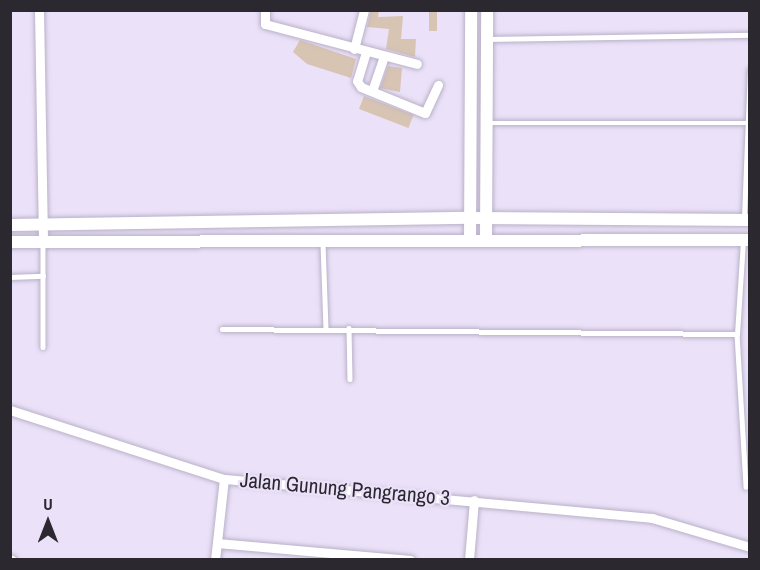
<!DOCTYPE html>
<html>
<head>
<meta charset="utf-8">
<style>
	body { margin:0 }
	#map { position:relative; width:760px; height:570px; overflow:hidden; background:#ebe2f9; font-family:"Archivo Narrow",sans-serif }
	div>[style] { position:absolute }
	[style*='--x'] { left:calc(var(--x)*1px); top:calc(var(--y)*1px); width:calc(var(--w)*1px); rotate:calc(var(--a)*1deg) }
	.building>* { inset:0; background:#d8c4b3; transform-origin:0 0 }
	.roads { filter:drop-shadow(0 0 2px #b9b1c8) drop-shadow(0 0 2px #b9b1c8) }
	.lane>* { height:4.5px; margin:-2.25px; padding:0 2.25px; transform-origin:2.25px; border-radius:2.25px; background:#fff }
	.street>* { height:9px; margin:-4.5px; padding:0 4.5px; transform-origin:4.5px; border-radius:4.5px; background:#fff }
	.secondary>* { height:12px; margin:-6px; padding:0 6px; transform-origin:6px; border-radius:6px; background:#fff }
	span { translate:-50% -50%; white-space:nowrap; text-align:center; line-height:1.15; -webkit-text-stroke:4.5px #ebe2f9; paint-order:stroke }
	.street-label { font-size:21px; color:#2b2830 }
	.frame { position:absolute; inset:0; border:12px solid #2b2830; pointer-events:none }
	.north { position:absolute; left:18px; top:492px; width:60px; height:60px; -webkit-text-stroke:4px #ebe2f9; paint-order:stroke; rotate:0deg; font-size:16px; font-weight:700; line-height:24px; text-align:center; color:#2b2830 }
	.north::after { content:''; display:block; margin:auto; width:21px; height:27px; background:#2b2830; clip-path:polygon(50% 0,100% 100%,50% 72%,0 100%) }
</style>
</head>
<body>
<div id="map">
	<div class="building">
		<div style="clip-path:polygon(371px 10px,379px 10px,378px 17px,403px 16px,401px 39px,416px 39px,415px 57px,386px 49px,389px 29px,367px 27px)"></div>
		<div style="left:429px;top:10px;width:8px;height:21px"></div>
		<div style="clip-path:polygon(300px 40px,356px 59px,351px 78px,307px 64px,293px 52px)"></div>
		<div style="clip-path:polygon(388px 66px,402px 68px,400px 92px,380px 88px)"></div>
		<div style="left:364px;top:96px;width:53px;height:14px;rotate:21deg"></div>
	</div>
	<div class="roads">
		<div class="lane">
			<div style="--x:489;--y:39;--w:261;--a:-0.9"></div>
			<div style="--x:487;--y:123;--w:261;--a:0"></div>
			<div style="--x:744;--y:217;--w:147;--a:-87.7"></div>
			<div style="--x:323;--y:243;--w:85;--a:88"></div>
			<div style="--x:43;--y:244;--w:103;--a:90"></div>
			<div style="--x:10;--y:277;--w:33;--a:-2"></div>
			<div style="--x:349;--y:328;--w:51;--a:88.9"></div>
			<div style="--x:222;--y:329;--w:515;--a:0.56"></div>
			<div style="--x:737;--y:334;--w:93;--a:-86.3"></div>
			<div style="--x:737;--y:334;--w:153;--a:86.6"></div>
		</div>
		<div class="street">
			<div style="--x:39;--y:10;--w:232;--a:89"></div>
			<div style="--x:265;--y:10;--w:14;--a:90"></div>
			<div style="--x:265;--y:24;--w:157;--a:14.7"></div>
			<div style="--x:354;--y:49;--w:40;--a:-75.6"></div>
			<div style="--x:366;--y:52;--w:30;--a:107"></div>
			<div style="--x:357;--y:81;--w:7;--a:56"></div>
			<div style="--x:361;--y:87;--w:69;--a:22.1"></div>
			<div style="--x:425;--y:113;--w:31;--a:-65"></div>
			<div style="--x:372;--y:91;--w:37;--a:-71"></div>
			<div style="--x:10;--y:410;--w:225;--a:17.9"></div>
			<div style="--x:224;--y:479;--w:430;--a:5.2"></div>
			<div style="--x:652;--y:518;--w:102;--a:16.5"></div>
			<div style="--x:217;--y:543;--w:194;--a:5"></div>
			<div style="--x:10;--y:559;--w:2;--a:27"></div>
			<div style="--x:215;--y:560;--w:81;--a:-83.7"></div>
			<div style="--x:469;--y:560;--w:60;--a:-85.2"></div>
		</div>
		<div class="secondary">
			<div style="--x:10;--y:225;--w:460;--a:-0.9"></div>
			<div style="--x:470;--y:218;--w:280;--a:0.4"></div>
			<div style="--x:486;--y:238;--w:228;--a:-89.7"></div>
			<div style="--x:470;--y:239;--w:229;--a:-89.7"></div>
			<div style="--x:10;--y:242;--w:740;--a:-0.15"></div>
		</div>
	</div>
	<div class="street-label">
		<span style="left:345px;top:489px;rotate:5deg">Jalan Gunung Pangrango 3</span>
	</div>
	<div class="frame"></div>
	<div class="north">U</div>
</div>
</body>
</html>
